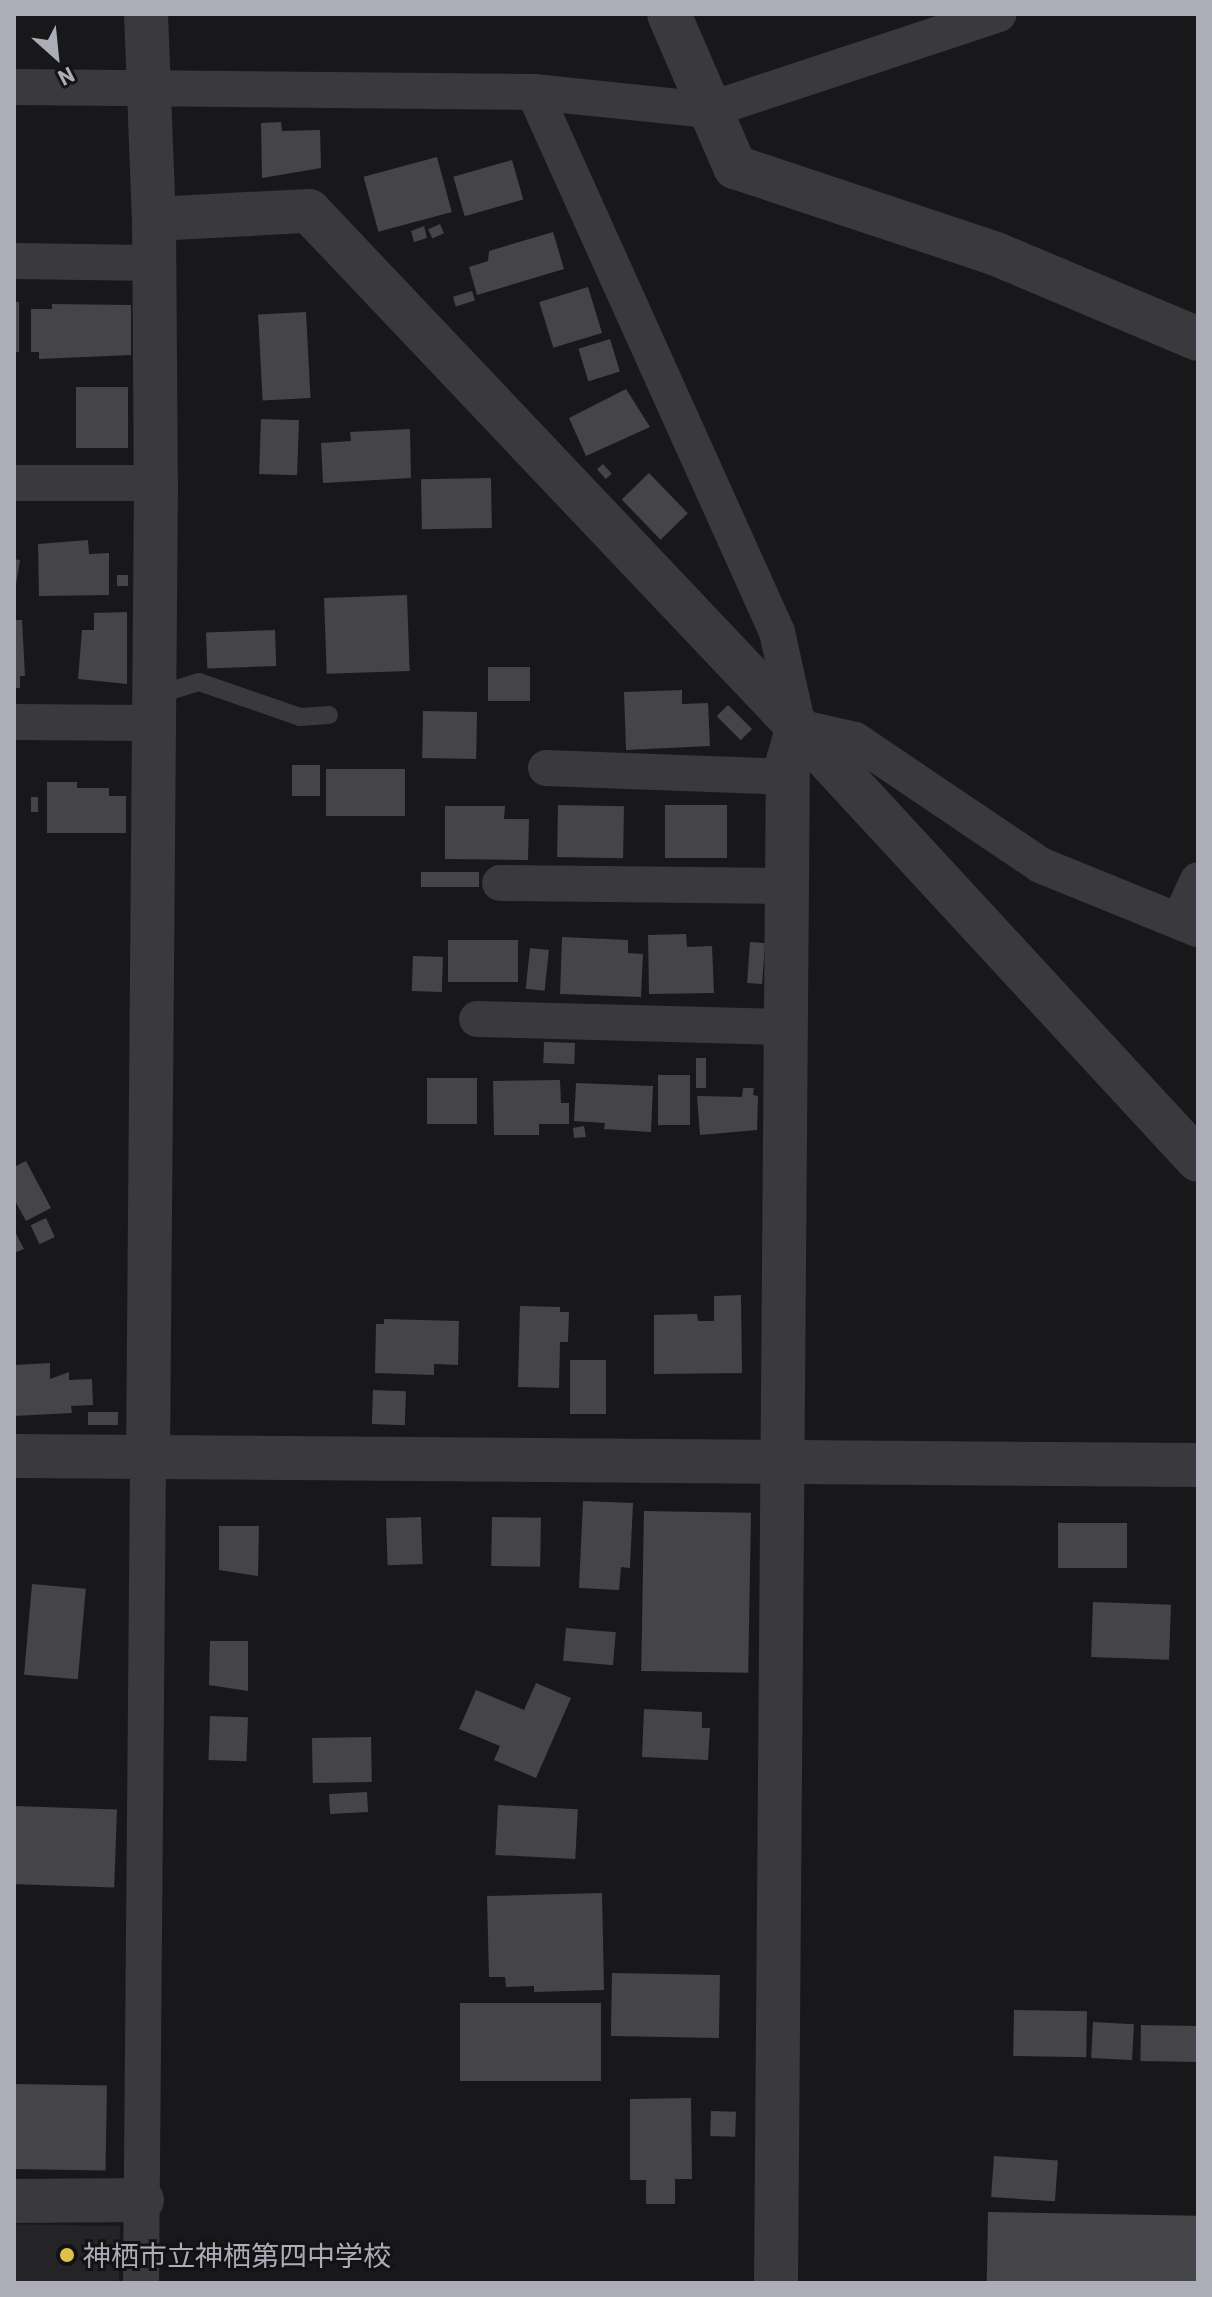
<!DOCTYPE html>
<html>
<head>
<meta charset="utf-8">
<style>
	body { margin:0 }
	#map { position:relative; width:1212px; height:2297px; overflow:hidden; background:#181719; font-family:Barlow,"Noto Sans JP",sans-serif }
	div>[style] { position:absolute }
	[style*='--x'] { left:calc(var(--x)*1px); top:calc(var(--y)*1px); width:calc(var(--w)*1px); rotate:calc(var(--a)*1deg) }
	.built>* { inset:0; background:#242426; transform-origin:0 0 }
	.building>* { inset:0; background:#454549; transform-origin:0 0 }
	.service>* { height:18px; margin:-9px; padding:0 9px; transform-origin:9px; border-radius:9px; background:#39393e }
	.minor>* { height:36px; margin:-18px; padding:0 18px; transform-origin:18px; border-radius:18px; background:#39393e }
	.tertiary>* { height:44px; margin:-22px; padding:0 22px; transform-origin:22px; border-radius:22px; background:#39393e }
	.dots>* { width:22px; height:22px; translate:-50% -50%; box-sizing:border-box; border:4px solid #131214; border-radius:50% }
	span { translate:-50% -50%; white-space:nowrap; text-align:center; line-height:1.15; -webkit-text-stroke:6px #131214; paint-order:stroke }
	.poi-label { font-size:28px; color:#abadb7 }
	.left { translate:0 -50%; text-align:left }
	.frame { position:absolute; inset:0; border:16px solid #abadb7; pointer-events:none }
	.north { position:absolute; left:16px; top:16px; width:80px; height:80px; -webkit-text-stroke:6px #131214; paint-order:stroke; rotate:153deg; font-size:22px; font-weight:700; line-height:32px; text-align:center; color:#abadb7 }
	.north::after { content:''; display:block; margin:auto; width:28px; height:36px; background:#abadb7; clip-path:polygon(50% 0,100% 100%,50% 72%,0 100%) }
</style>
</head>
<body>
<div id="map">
	<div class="built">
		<div style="left:120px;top:2226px;width:57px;height:106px;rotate:91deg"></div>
	</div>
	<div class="building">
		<div style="clip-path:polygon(281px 122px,282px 131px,320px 130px,321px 168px,262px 178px,261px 123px)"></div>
		<div style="left:437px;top:157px;width:57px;height:76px;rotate:75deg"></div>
		<div style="left:512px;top:160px;width:41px;height:61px;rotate:74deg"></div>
		<div style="left:440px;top:224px;width:10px;height:13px;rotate:66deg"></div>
		<div style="clip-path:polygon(424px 226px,427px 238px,414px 242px,411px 231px)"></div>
		<div style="clip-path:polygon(553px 232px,564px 269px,477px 295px,469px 267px,488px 261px,489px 251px)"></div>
		<div style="left:588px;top:287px;width:48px;height:51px;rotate:73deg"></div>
		<div style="left:472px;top:291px;width:10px;height:20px;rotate:73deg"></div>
		<div style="left:14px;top:302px;width:5px;height:50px"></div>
		<div style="clip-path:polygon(52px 304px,131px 305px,131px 355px,39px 359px,39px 352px,31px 352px,31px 309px,52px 309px)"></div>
		<div style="left:306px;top:312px;width:86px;height:48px;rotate:87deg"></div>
		<div style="left:610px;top:339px;width:34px;height:33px;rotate:73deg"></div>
		<div style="left:76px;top:387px;width:52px;height:61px"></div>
		<div style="clip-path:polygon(626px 389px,650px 427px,586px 456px,569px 418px)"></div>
		<div style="left:261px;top:419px;width:38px;height:55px;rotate:2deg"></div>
		<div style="clip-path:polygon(410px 429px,411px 478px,323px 483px,321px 443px,351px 441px,350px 432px)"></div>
		<div style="left:603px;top:464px;width:13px;height:8px;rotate:48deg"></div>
		<div style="left:649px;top:473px;width:56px;height:38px;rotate:46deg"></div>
		<div style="left:491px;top:478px;width:50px;height:70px;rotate:89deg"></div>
		<div style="clip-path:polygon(88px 540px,89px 554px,109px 553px,109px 595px,39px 596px,38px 544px)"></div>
		<div style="left:14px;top:559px;width:6px;height:40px;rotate:9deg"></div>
		<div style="left:128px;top:575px;width:11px;height:11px;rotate:90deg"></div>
		<div style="left:407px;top:595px;width:76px;height:83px;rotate:88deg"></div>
		<div style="clip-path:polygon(127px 612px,127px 684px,78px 679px,82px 630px,94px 630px,94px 613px)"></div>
		<div style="clip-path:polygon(14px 620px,22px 620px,25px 676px,20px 676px,20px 688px,14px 688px)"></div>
		<div style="left:275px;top:630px;width:36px;height:69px;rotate:88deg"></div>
		<div style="left:488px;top:667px;width:42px;height:34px"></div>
		<div style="clip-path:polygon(682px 690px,682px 704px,708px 703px,710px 746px,626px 750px,624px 692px)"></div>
		<div style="left:728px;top:705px;width:34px;height:16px;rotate:45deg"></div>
		<div style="left:423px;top:711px;width:54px;height:47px;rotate:1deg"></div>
		<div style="left:292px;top:765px;width:28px;height:31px"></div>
		<div style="left:405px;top:769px;width:47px;height:79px;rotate:90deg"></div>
		<div style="clip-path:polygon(47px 782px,77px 782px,77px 788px,109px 788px,109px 796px,126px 796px,126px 833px,47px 833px)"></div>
		<div style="left:31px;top:797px;width:7px;height:15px"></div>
		<div style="left:558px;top:805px;width:66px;height:52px;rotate:1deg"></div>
		<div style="left:665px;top:805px;width:62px;height:53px"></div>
		<div style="clip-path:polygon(445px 806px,505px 806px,504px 819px,529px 819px,528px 860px,445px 859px)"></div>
		<div style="left:421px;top:872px;width:58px;height:15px"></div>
		<div style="clip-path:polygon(686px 934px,687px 947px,712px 946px,714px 993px,649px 994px,648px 935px)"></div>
		<div style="clip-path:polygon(562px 937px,628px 940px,628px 953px,643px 954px,641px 997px,560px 994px)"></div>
		<div style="left:518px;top:940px;width:42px;height:70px;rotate:90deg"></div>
		<div style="left:750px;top:942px;width:15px;height:41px;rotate:4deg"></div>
		<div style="left:530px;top:948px;width:19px;height:41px;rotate:6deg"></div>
		<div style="left:413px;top:956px;width:30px;height:35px;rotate:2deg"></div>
		<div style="left:544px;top:1042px;width:31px;height:21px;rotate:2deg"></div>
		<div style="left:696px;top:1058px;width:10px;height:30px"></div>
		<div style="left:658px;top:1075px;width:32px;height:50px"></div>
		<div style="left:427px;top:1078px;width:50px;height:46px"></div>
		<div style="clip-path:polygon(560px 1080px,561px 1103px,569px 1103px,569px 1124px,539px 1124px,539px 1135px,494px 1135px,493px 1081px)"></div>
		<div style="clip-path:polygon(576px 1083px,653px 1086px,651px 1132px,604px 1129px,605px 1123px,574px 1121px)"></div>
		<div style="clip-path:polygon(743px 1088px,754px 1088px,753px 1095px,758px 1096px,757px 1130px,700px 1135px,697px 1096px,742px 1097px)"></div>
		<div style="clip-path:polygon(584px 1126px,586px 1137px,574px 1138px,573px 1128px)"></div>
		<div style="clip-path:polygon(26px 1161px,51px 1208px,26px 1221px,14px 1199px,14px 1167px)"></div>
		<div style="left:46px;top:1218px;width:21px;height:17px;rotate:65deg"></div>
		<div style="clip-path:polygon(14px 1230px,24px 1249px,14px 1253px)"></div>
		<div style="clip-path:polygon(741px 1295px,742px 1373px,654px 1374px,654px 1315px,697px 1314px,698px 1321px,714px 1321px,714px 1296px)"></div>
		<div style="clip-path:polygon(520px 1306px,560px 1307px,560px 1312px,569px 1312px,568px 1342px,560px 1342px,559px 1388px,518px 1387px)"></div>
		<div style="clip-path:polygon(384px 1319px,459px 1321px,458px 1365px,434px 1364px,434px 1375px,375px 1373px,376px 1324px,384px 1324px)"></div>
		<div style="left:570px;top:1360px;width:36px;height:54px"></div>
		<div style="clip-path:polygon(50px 1363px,50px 1379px,69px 1372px,69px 1380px,92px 1379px,93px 1405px,71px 1406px,72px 1413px,14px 1416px,14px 1365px)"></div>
		<div style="left:373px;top:1390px;width:33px;height:34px;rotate:2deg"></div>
		<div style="left:88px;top:1412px;width:30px;height:13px"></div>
		<div style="clip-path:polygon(583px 1501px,633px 1503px,630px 1568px,621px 1567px,619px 1590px,579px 1588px)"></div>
		<div style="left:644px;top:1511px;width:107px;height:160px;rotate:1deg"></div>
		<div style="left:421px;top:1517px;width:47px;height:35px;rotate:88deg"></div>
		<div style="left:492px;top:1517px;width:49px;height:49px;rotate:1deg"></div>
		<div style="left:1127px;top:1523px;width:45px;height:69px;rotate:90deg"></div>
		<div style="clip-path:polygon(219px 1526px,259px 1526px,258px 1576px,219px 1570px)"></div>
		<div style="left:32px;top:1584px;width:54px;height:91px;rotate:5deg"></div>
		<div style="left:1093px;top:1602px;width:78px;height:55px;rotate:2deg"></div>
		<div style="left:566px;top:1628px;width:50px;height:33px;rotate:5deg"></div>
		<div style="clip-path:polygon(210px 1641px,248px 1641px,248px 1691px,209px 1685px)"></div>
		<div style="clip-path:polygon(536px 1683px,571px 1698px,536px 1778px,494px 1760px,500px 1746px,459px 1729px,476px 1690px,524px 1710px)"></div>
		<div style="clip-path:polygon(644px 1709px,702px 1712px,702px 1728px,710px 1728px,708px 1760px,642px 1757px)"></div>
		<div style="left:210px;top:1716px;width:38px;height:44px;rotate:2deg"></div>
		<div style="left:371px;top:1737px;width:45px;height:59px;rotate:89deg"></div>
		<div style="left:367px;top:1792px;width:20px;height:38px;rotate:87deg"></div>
		<div style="left:498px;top:1805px;width:80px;height:50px;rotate:3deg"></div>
		<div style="left:14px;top:1806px;width:103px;height:78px;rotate:2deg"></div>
		<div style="clip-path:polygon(602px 1893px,604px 1990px,534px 1992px,534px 1986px,506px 1987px,505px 1977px,489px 1977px,487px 1896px)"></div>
		<div style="left:612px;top:1973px;width:108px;height:63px;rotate:1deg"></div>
		<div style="left:460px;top:2003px;width:141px;height:78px"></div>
		<div style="left:1014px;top:2010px;width:73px;height:46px;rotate:1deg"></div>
		<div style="left:1093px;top:2022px;width:41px;height:36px;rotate:3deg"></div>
		<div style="left:1141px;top:2025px;width:57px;height:36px;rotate:1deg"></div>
		<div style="left:14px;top:2084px;width:93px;height:85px;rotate:1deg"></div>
		<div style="clip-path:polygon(691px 2098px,692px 2179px,675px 2179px,675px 2204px,646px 2204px,646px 2180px,630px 2180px,630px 2099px)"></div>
		<div style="left:711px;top:2111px;width:25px;height:25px;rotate:2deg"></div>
		<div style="left:994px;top:2156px;width:64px;height:41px;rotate:4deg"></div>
		<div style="left:988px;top:2212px;width:210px;height:71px;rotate:1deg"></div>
	</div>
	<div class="service">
		<div style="--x:154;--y:696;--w:47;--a:-17.3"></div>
		<div style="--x:199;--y:682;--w:107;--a:19.1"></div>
		<div style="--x:300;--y:717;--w:29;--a:-4"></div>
	</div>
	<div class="minor">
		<div style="--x:14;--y:87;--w:520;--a:0.55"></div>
		<div style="--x:534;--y:92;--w:176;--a:5.9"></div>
		<div style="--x:709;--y:110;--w:305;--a:-18.3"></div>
		<div style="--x:534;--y:92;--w:592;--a:65.77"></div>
		<div style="--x:777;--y:632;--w:97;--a:77.5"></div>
		<div style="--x:798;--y:727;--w:58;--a:12.8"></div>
		<div style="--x:855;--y:740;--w:223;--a:34"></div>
		<div style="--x:1040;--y:865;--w:170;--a:22.1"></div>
		<div style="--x:14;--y:261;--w:138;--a:0.8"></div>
		<div style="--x:14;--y:483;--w:142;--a:0"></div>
		<div style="--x:14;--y:722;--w:140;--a:0.4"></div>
		<div style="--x:546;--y:768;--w:242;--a:2.1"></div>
		<div style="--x:500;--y:883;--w:287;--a:0.6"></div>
		<div style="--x:1179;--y:921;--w:45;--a:-65.1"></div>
		<div style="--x:477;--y:1019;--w:309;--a:1.5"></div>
		<div style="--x:141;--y:2283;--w:826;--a:-89.51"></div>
	</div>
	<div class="tertiary">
		<div style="--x:146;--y:14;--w:205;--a:87.8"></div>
		<div style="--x:154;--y:219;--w:264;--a:89.6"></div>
		<div style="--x:156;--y:483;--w:974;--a:90.47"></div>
		<div style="--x:669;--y:14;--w:167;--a:66.7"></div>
		<div style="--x:735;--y:167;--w:275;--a:18.4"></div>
		<div style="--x:996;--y:254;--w:219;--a:22.8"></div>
		<div style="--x:154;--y:219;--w:155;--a:-3"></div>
		<div style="--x:309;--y:211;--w:711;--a:46.54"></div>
		<div style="--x:798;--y:727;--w:589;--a:47.27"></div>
		<div style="--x:14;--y:1456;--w:1184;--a:0.44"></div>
		<div style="--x:14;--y:2201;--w:128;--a:-0.4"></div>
		<div style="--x:776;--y:2283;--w:1522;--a:-89.55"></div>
		<div style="--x:788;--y:761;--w:35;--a:-74"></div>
	</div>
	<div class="dots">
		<div style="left:67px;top:2255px;background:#ddc14c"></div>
	</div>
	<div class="poi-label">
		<span class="left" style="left:83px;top:2255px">神栖市立神栖第四中学校</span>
	</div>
	<div class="frame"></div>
	<div class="north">N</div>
</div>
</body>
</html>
